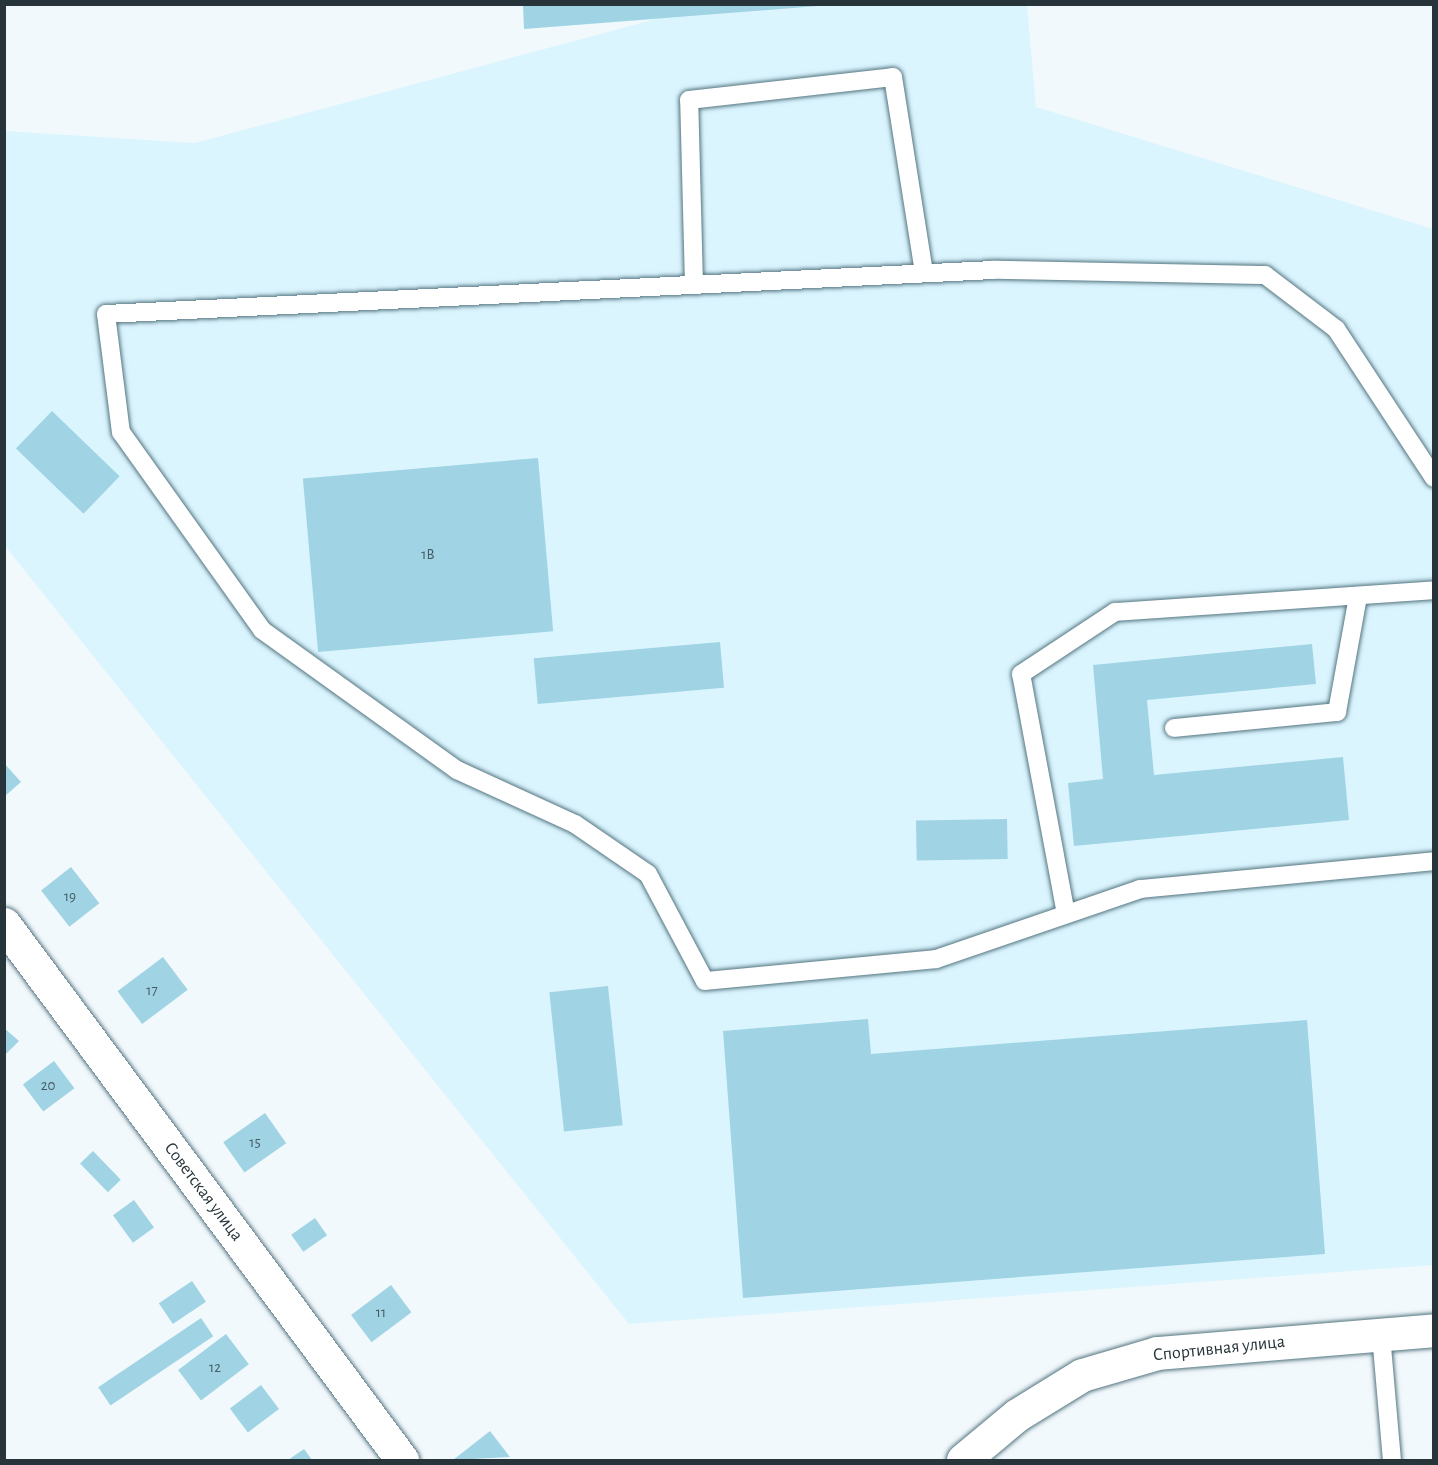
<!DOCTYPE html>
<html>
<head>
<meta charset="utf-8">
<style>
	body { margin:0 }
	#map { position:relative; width:1438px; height:1465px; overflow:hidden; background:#f2f9fc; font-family:"Alegreya Sans",sans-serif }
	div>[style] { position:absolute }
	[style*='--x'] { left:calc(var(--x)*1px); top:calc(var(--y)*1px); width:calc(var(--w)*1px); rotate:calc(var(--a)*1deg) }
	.built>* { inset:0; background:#daf5fe }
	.building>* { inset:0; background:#a0d4e5; transform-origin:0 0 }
	.roads { filter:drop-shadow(0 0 2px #547580) drop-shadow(0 0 2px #547580) }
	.lane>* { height:18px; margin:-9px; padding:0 9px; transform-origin:9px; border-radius:9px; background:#fff }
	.street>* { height:33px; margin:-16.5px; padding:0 16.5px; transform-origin:16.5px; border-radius:16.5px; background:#fff }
	.secondary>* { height:33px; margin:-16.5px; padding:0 16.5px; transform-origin:16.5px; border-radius:16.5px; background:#fff }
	span { translate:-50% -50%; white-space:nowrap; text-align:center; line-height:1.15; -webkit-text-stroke:6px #fff; paint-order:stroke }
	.number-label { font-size:15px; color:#455d65 }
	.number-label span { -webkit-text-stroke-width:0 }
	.street-label { font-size:18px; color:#27353a }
	.frame { position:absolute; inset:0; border:6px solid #27353a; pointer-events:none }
</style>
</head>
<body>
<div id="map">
	<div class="built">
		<div style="clip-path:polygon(523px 5px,1027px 5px,1036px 107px,1433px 229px,1433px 1265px,629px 1324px,5px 546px,4px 131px,195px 143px,656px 19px,524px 29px)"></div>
	</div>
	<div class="building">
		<div style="clip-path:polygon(523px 4px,818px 4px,818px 6px,524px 29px)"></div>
		<div style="left:52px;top:411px;width:94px;height:52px;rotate:44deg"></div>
		<div style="left:538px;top:458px;width:174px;height:236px;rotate:85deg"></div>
		<div style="left:720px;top:642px;width:46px;height:187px;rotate:85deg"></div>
		<div style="clip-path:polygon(1312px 644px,1316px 684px,1147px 700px,1154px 775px,1343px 757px,1349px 820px,1074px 846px,1068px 783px,1103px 779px,1093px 665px)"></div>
		<div style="clip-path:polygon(4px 763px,21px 782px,4px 797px)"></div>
		<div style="left:1007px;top:819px;width:40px;height:91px;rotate:89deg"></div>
		<div style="left:71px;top:867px;width:46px;height:38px;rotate:52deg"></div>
		<div style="left:163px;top:957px;width:41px;height:57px;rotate:53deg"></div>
		<div style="left:608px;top:986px;width:140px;height:59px;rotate:84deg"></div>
		<div style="clip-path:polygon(868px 1019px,871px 1054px,1307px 1020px,1325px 1254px,743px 1298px,723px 1031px)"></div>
		<div style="clip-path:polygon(4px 1028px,19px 1041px,4px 1056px)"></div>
		<div style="left:54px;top:1061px;width:34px;height:39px;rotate:53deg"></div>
		<div style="left:265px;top:1113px;width:37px;height:51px;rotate:55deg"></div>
		<div style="left:93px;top:1151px;width:40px;height:18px;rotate:46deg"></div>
		<div style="left:134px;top:1200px;width:34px;height:26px;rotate:54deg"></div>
		<div style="left:315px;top:1218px;width:21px;height:29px;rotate:55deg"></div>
		<div style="left:192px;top:1281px;width:25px;height:40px;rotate:56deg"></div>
		<div style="left:391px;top:1285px;width:34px;height:50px;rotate:53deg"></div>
		<div style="left:201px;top:1318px;width:22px;height:124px;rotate:56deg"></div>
		<div style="left:226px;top:1334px;width:38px;height:60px;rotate:53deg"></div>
		<div style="left:261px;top:1385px;width:30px;height:39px;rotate:53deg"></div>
		<div style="clip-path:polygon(490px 1431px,510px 1457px,453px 1460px)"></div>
		<div style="clip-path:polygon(304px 1449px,312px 1460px,288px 1460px)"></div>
	</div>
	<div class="roads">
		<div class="lane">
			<div style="--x:694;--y:285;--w:185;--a:-91.5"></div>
			<div style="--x:689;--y:100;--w:205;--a:-6.4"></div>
			<div style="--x:893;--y:77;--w:198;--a:81"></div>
			<div style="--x:1434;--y:478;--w:178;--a:-123.3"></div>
			<div style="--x:1336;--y:329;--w:89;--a:-142.7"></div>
			<div style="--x:1265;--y:275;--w:272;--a:-178.9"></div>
			<div style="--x:993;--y:270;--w:888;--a:177.16"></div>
			<div style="--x:106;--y:314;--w:119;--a:82.8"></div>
			<div style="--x:121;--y:432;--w:243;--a:54.5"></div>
			<div style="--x:262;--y:630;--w:240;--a:35.7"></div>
			<div style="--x:457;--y:770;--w:130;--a:24.6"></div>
			<div style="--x:575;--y:824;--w:88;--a:34.4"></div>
			<div style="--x:648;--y:874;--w:121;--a:62"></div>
			<div style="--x:705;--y:981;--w:232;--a:-5.4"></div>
			<div style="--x:936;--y:959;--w:216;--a:-18.9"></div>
			<div style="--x:1140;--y:889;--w:295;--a:-5.4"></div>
			<div style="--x:1174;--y:728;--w:164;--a:-5.6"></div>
			<div style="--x:1337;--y:712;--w:118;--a:-79.7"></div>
			<div style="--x:1066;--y:914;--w:244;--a:-100.6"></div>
			<div style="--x:1021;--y:674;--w:113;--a:-33.4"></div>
			<div style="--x:1115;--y:612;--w:320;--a:-3.9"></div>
			<div style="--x:1381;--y:1335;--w:125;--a:85"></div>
		</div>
		<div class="street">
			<div style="--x:963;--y:1460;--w:70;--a:-39.8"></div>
			<div style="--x:1017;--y:1415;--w:76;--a:-31.6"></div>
			<div style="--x:1082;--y:1375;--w:78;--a:-16.3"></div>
			<div style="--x:1157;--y:1353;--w:278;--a:-4.7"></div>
		</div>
		<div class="secondary">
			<div style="--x:4;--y:924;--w:668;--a:53.4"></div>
		</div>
	</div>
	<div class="number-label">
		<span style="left:428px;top:555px">1В</span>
		<span style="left:70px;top:897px">19</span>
		<span style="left:152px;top:991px">17</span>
		<span style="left:48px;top:1086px">20</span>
		<span style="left:255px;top:1143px">15</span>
		<span style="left:381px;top:1313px">11</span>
		<span style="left:215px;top:1368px">12</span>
	</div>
	<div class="street-label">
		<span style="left:203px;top:1192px;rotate:53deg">Советская улица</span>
		<span style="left:1219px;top:1349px;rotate:-6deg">Спортивная улица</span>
	</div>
	<div class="frame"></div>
</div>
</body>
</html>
